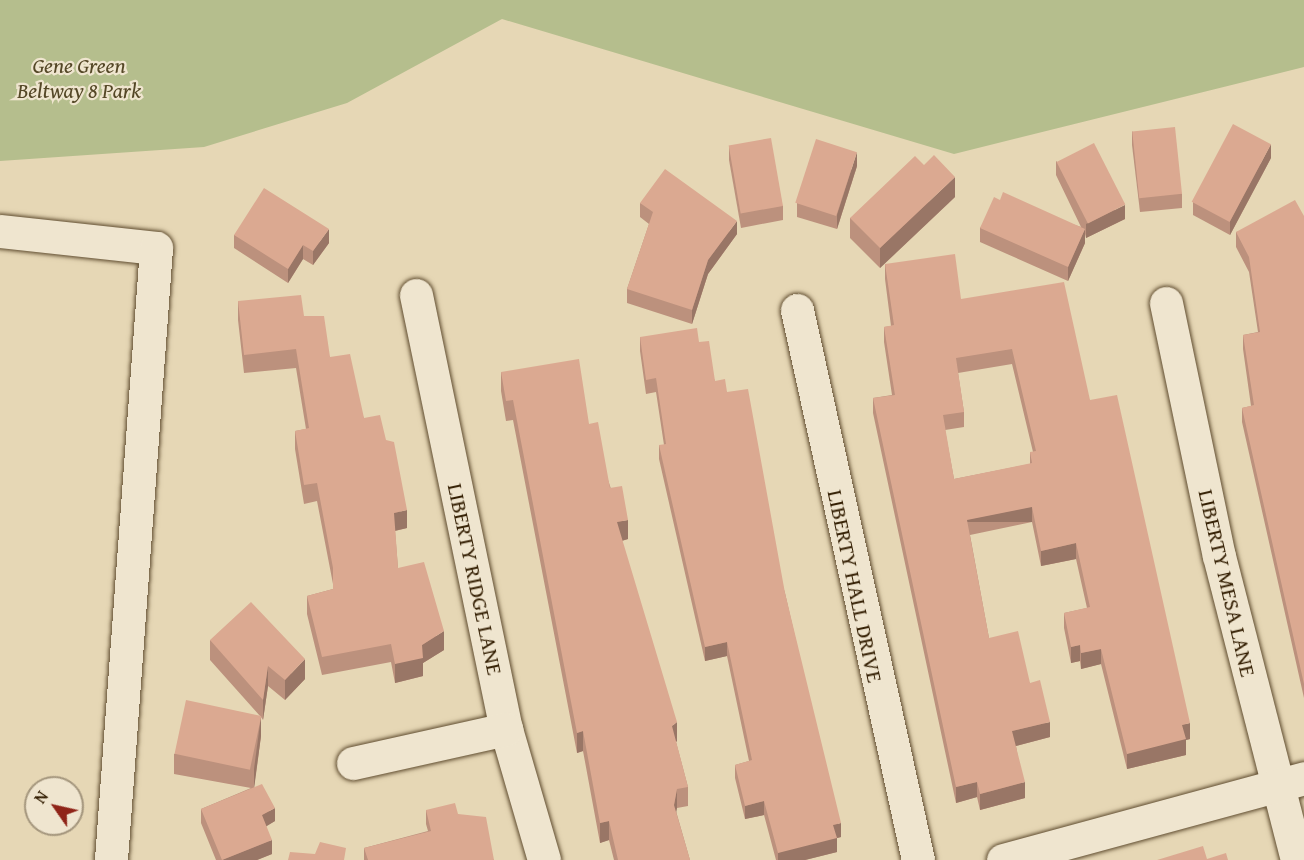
<!DOCTYPE html>
<html>
<head>
<meta charset="utf-8">
<style>
	body { margin:0 }
	#map { position:relative; width:1304px; height:860px; overflow:hidden; background:#e6d7b5; font-family:"Gentium Book Plus",serif }
	div>[style] { position:absolute }
	[style*='--x'] { left:calc(var(--x)*1px); top:calc(var(--y)*1px); width:calc(var(--w)*1px); rotate:calc(var(--a)*1deg) }
	.green>* { inset:0; background:#b5be8d }
	.roads { filter:drop-shadow(0 0 2px #604d30) drop-shadow(0 0 2px #604d30) }
	.minor>* { height:33px; margin:-16.5px; padding:0 16.5px; transform-origin:16.5px; border-radius:16.5px; background:#efe5cf }
	.wall>* { inset:0; background:#bc917d }
	.shaded-wall>* { inset:0; background:#997666; transform-origin:0 0 }
	.building>* { inset:0; background:#dba991; transform-origin:0 0 }
	span { translate:-50% -50%; white-space:nowrap; text-align:center; line-height:1.15; -webkit-text-stroke:4.5px #efe5cf; paint-order:stroke }
	.park-label { font-size:22px; color:#544726; font-style:italic }
	.street-label { font-size:22px; color:#341f03 }
	.north { position:absolute; left:24px; top:776px; width:60px; height:60px; box-sizing:border-box; background:#efe5cf; border:2px solid #a4967d; border-radius:50%; rotate:304deg; font-size:16px; font-weight:700; line-height:24px; text-align:center; color:#341f03 }
	.north::after { content:''; display:block; margin:auto; width:21px; height:27px; background:#8f2418; clip-path:polygon(50% 0,100% 100%,50% 72%,0 100%) }
</style>
</head>
<body>
<div id="map">
	<div class="green">
		<div style="clip-path:polygon(0 0,1304px 0,1304px 67px,954px 154px,502px 19px,347px 103px,204px 147px,0 161px)"></div>
	</div>
	<div class="roads">
		<div class="minor">
			<div style="--x:0;--y:231;--w:157;--a:6.2"></div>
			<div style="--x:156;--y:248;--w:614;--a:94.21"></div>
			<div style="--x:416;--y:295;--w:443;--a:78.3"></div>
			<div style="--x:506;--y:729;--w:136;--a:73.8"></div>
			<div style="--x:1166;--y:303;--w:258;--a:78.2"></div>
			<div style="--x:1219;--y:556;--w:314;--a:75.6"></div>
			<div style="--x:797;--y:310;--w:563;--a:77.59"></div>
			<div style="--x:353;--y:763;--w:157;--a:-12.5"></div>
			<div style="--x:1003;--y:860;--w:312;--a:-15.2"></div>
		</div>
	</div>
	<div class="wall">
		<div style="clip-path:polygon(1132px 131px,1182px 194px,1182px 208px,1140px 212px,1132px 145px)"></div>
		<div style="clip-path:polygon(729px 146px,783px 206px,783px 220px,741px 228px,729px 160px)"></div>
		<div style="clip-path:polygon(1271px 158px,1230px 235px,1193px 215px,1193px 202px)"></div>
		<div style="clip-path:polygon(1056px 161px,1125px 219px,1086px 238px,1085px 234px,1085px 243px,1068px 281px,980px 242px,980px 228px,1000px 200px,1081px 227px,1056px 175px)"></div>
		<div style="clip-path:polygon(857px 166px,837px 229px,797px 217px,797px 203px)"></div>
		<div style="clip-path:polygon(955px 197px,880px 268px,850px 238px,850px 218px)"></div>
		<div style="clip-path:polygon(640px 203px,737px 234px,708px 274px,692px 324px,627px 303px,627px 289px,649px 224px,640px 217px)"></div>
		<div style="clip-path:polygon(1304px 216px,1304px 698px,1242px 422px,1242px 408px,1251px 406px,1243px 349px,1243px 335px,1258px 332px,1249px 272px,1236px 247px,1236px 232px)"></div>
		<div style="clip-path:polygon(234px 235px,329px 243px,313px 265px,303px 259px,288px 283px,234px 248px)"></div>
		<div style="clip-path:polygon(evenodd,885px 264px,961px 299px,1090px 400px,1190px 739px,1186px 740px,1186px 755px,1127px 769px,1101px 664px,1081px 669px,1080px 661px,1071px 663px,1064px 628px,1064px 613px,1087px 608px,1076px 559px,1041px 566px,1032px 522px,970px 535px,989px 638px,1030px 683px,1050px 737px,1016px 746px,1025px 798px,980px 810px,977px 797px,956px 803px,873px 413px,873px 398px,892px 395px,884px 342px,884px 327px,891px 326px,885px 279px,885px 264px,1012px 364px,1033px 452px,1030px 452px,1030px 464px,954px 479px,945px 430px,964px 427px,964px 412px,958px 373px,1012px 364px)"></div>
		<div style="clip-path:polygon(238px 301px,304px 316px,330px 357px,364px 418px,407px 528px,395px 531px,398px 568px,444px 650px,423px 663px,423px 676px,395px 683px,391px 662px,322px 675px,307px 614px,307px 596px,333px 589px,333px 584px,317px 501px,304px 504px,295px 449px,295px 431px,306px 429px,296px 368px,244px 373px,238px 320px)"></div>
		<div style="clip-path:polygon(640px 337px,699px 342px,715px 381px,727px 392px,785px 593px,841px 837px,837px 838px,837px 852px,805px 860px,776px 860px,764px 815px,745px 819px,735px 778px,735px 765px,749px 761px,727px 656px,705px 661px,659px 459px,659px 445px,664px 445px,656px 392px,646px 394px,640px 351px)"></div>
		<div style="clip-path:polygon(501px 372px,589px 424px,628px 539px,622px 541px,677px 741px,676px 742px,688px 787px,688px 806px,677px 808px,676px 811px,690px 860px,614px 860px,609px 840px,600px 843px,583px 751px,577px 753px,513px 420px,506px 421px,501px 391px)"></div>
		<div style="clip-path:polygon(210px 640px,305px 679px,285px 700px,268px 686px,263px 720px,261px 717px,261px 736px,254px 787px,275px 821px,266px 826px,272px 854px,257px 860px,216px 860px,201px 823px,201px 809px,251px 788px,174px 774px,174px 754px,260px 716px,210px 660px)"></div>
		<div style="clip-path:polygon(426px 810px,458px 814px,494px 860px,364px 860px,364px 848px,428px 831px,426px 824px)"></div>
	</div>
	<div class="shaded-wall">
		<div style="clip-path:polygon(1271px 144px,1271px 158px,1230px 235px,1230px 221px)"></div>
		<div style="clip-path:polygon(857px 152px,857px 166px,837px 229px,837px 215px)"></div>
		<div style="clip-path:polygon(955px 177px,955px 197px,880px 268px,880px 248px)"></div>
		<div style="clip-path:polygon(1125px 205px,1125px 219px,1086px 238px,1086px 224px)"></div>
		<div style="clip-path:polygon(737px 221px,737px 234px,708px 274px,692px 324px,692px 310px,708px 260px)"></div>
		<div style="clip-path:polygon(329px 229px,329px 243px,313px 265px,313px 251px)"></div>
		<div style="clip-path:polygon(1085px 229px,1085px 243px,1068px 281px,1068px 267px)"></div>
		<div style="clip-path:polygon(303px 245px,303px 259px,288px 283px,288px 269px)"></div>
		<div style="left:1032px;top:507px;width:15px;height:66px;rotate:90deg"></div>
		<div style="clip-path:polygon(407px 510px,407px 528px,394px 531px,394px 513px)"></div>
		<div style="clip-path:polygon(628px 520px,628px 539px,617px 542px,617px 522px)"></div>
		<div style="clip-path:polygon(1076px 543px,1076px 559px,1041px 566px,1041px 551px)"></div>
		<div style="clip-path:polygon(444px 631px,444px 650px,423px 663px,423px 676px,395px 683px,395px 664px,422px 645px)"></div>
		<div style="clip-path:polygon(727px 642px,727px 656px,705px 661px,705px 647px)"></div>
		<div style="clip-path:polygon(1080px 645px,1080px 661px,1071px 663px,1071px 647px)"></div>
		<div style="clip-path:polygon(1101px 649px,1101px 664px,1081px 669px,1081px 653px)"></div>
		<div style="clip-path:polygon(305px 659px,305px 679px,285px 700px,285px 680px)"></div>
		<div style="clip-path:polygon(268px 666px,268px 686px,263px 720px,263px 700px)"></div>
		<div style="clip-path:polygon(261px 716px,261px 736px,254px 789px,254px 769px)"></div>
		<div style="clip-path:polygon(677px 722px,677px 741px,672px 745px,672px 726px)"></div>
		<div style="clip-path:polygon(1050px 722px,1050px 737px,1012px 747px,1012px 731px)"></div>
		<div style="clip-path:polygon(1190px 723px,1190px 739px,1186px 740px,1186px 755px,1127px 769px,1127px 754px,1182px 725px)"></div>
		<div style="clip-path:polygon(583px 731px,583px 751px,577px 753px,577px 733px)"></div>
		<div style="clip-path:polygon(977px 782px,977px 797px,956px 803px,956px 787px)"></div>
		<div style="clip-path:polygon(1025px 782px,1025px 798px,980px 810px,980px 794px)"></div>
		<div style="clip-path:polygon(677px 789px,677px 808px,674px 824px,674px 805px)"></div>
		<div style="clip-path:polygon(764px 801px,764px 815px,745px 819px,745px 806px)"></div>
		<div style="clip-path:polygon(275px 808px,275px 821px,262px 829px,262px 815px)"></div>
		<div style="clip-path:polygon(609px 821px,609px 840px,600px 843px,600px 823px)"></div>
		<div style="clip-path:polygon(841px 823px,841px 837px,837px 838px,837px 852px,805px 860px,778px 860px,778px 853px,833px 825px)"></div>
		<div style="clip-path:polygon(272px 840px,272px 854px,257px 860px,222px 860px)"></div>
	</div>
	<div class="building">
		<div style="left:1233px;top:124px;width:43px;height:88px;rotate:28deg"></div>
		<div style="left:1175px;top:127px;width:67px;height:43px;rotate:84deg"></div>
		<div style="left:771px;top:138px;width:69px;height:43px;rotate:80deg"></div>
		<div style="left:816px;top:139px;width:43px;height:67px;rotate:18deg"></div>
		<div style="left:1094px;top:143px;width:69px;height:42px;rotate:63deg"></div>
		<div style="clip-path:polygon(934px 155px,955px 177px,880px 248px,850px 218px,915px 156px,924px 165px)"></div>
		<div style="clip-path:polygon(665px 169px,737px 221px,708px 260px,692px 310px,627px 289px,653px 212px,640px 203px)"></div>
		<div style="clip-path:polygon(264px 188px,329px 229px,313px 251px,303px 245px,288px 269px,234px 235px)"></div>
		<div style="clip-path:polygon(1003px 192px,1085px 229px,1068px 267px,980px 228px,994px 197px,1000px 200px)"></div>
		<div style="clip-path:polygon(1295px 200px,1304px 216px,1304px 684px,1242px 408px,1254px 405px,1243px 335px,1260px 332px,1249px 257px,1236px 232px)"></div>
		<div style="clip-path:polygon(evenodd,955px 254px,961px 299px,1064px 282px,1090px 400px,1117px 395px,1190px 723px,1182px 725px,1186px 739px,1127px 754px,1101px 649px,1081px 653px,1080px 645px,1071px 647px,1064px 613px,1090px 607px,1076px 543px,1041px 551px,1032px 507px,967px 520px,989px 638px,1018px 631px,1030px 683px,1040px 680px,1050px 722px,1012px 731px,1025px 782px,980px 794px,977px 782px,956px 787px,873px 398px,895px 395px,884px 327px,894px 325px,885px 264px,955px 254px,1012px 349px,1036px 451px,1030px 452px,1032px 463px,954px 479px,943px 415px,964px 412px,956px 358px,1012px 349px)"></div>
		<div style="clip-path:polygon(301px 295px,304px 316px,324px 316px,330px 357px,350px 354px,364px 418px,380px 415px,386px 440px,394px 442px,407px 510px,394px 513px,398px 568px,424px 562px,444px 631px,422px 645px,423px 658px,395px 664px,391px 644px,322px 657px,307px 596px,333px 589px,333px 568px,317px 483px,304px 485px,295px 431px,309px 428px,296px 349px,244px 355px,238px 301px)"></div>
		<div style="clip-path:polygon(697px 328px,699px 342px,709px 341px,715px 381px,725px 379px,727px 392px,748px 389px,785px 593px,841px 823px,833px 825px,837px 838px,778px 853px,764px 801px,745px 806px,735px 765px,752px 760px,727px 642px,705px 647px,659px 445px,666px 444px,656px 378px,646px 380px,640px 337px)"></div>
		<div style="clip-path:polygon(579px 359px,589px 424px,598px 422px,610px 488px,622px 486px,628px 520px,617px 522px,677px 722px,672px 726px,688px 787px,677px 789px,674px 805px,690px 860px,618px 860px,609px 821px,600px 823px,583px 731px,577px 733px,513px 400px,506px 401px,501px 372px)"></div>
		<div style="clip-path:polygon(251px 602px,305px 659px,285px 680px,268px 666px,263px 700px,210px 640px)"></div>
		<div style="left:186px;top:700px;width:77px;height:55px;rotate:12deg"></div>
		<div style="clip-path:polygon(262px 784px,275px 808px,262px 815px,272px 840px,222px 860px,201px 809px)"></div>
		<div style="clip-path:polygon(455px 803px,458px 814px,486px 817px,494px 860px,368px 860px,364px 848px,431px 831px,426px 810px)"></div>
		<div style="clip-path:polygon(320px 842px,346px 848px,344px 860px,288px 860px,290px 852px,315px 854px)"></div>
		<div style="clip-path:polygon(1203px 846px,1207px 859px,1226px 853px,1228px 860px,1157px 860px)"></div>
	</div>
	<div class="park-label">
		<span style="left:79px;top:78px">Gene Green<br>Beltway 8 Park</span>
	</div>
	<div class="street-label">
		<span style="left:475px;top:579px;rotate:78deg">LIBERTY RIDGE LANE</span>
		<span style="left:1227px;top:583px;rotate:77deg">LIBERTY MESA LANE</span>
		<span style="left:855px;top:586px;rotate:78deg">LIBERTY HALL DRIVE</span>
	</div>
	<div class="north">N</div>
</div>
</body>
</html>
